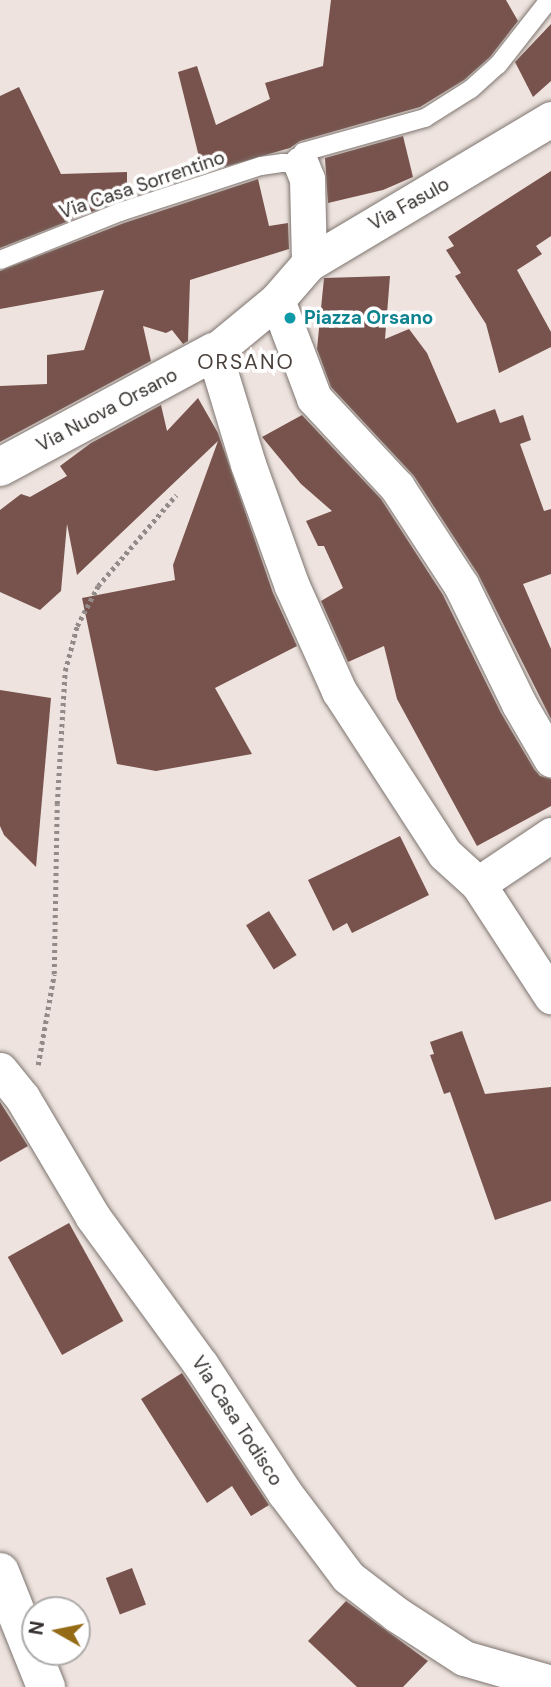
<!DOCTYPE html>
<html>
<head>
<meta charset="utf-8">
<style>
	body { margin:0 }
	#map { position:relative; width:551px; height:1687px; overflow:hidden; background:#eee3de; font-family:"DM Sans",sans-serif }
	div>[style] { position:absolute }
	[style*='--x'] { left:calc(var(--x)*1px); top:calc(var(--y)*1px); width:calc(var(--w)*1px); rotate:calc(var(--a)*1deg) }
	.building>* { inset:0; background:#78534d; transform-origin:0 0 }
	.path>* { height:4.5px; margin-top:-2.25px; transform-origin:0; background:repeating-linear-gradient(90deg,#938b87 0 3.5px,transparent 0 7px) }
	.roads { filter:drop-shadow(0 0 2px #7e7570) drop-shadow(0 0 2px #7e7570) }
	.lane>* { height:18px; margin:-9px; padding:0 9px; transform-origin:9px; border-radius:9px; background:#fff }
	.street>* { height:35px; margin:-17.5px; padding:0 17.5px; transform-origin:17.5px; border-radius:17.5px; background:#fff }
	.secondary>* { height:38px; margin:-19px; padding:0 19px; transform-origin:19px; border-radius:19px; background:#fff }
	.dots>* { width:19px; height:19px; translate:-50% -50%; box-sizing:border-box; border:4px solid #fff; border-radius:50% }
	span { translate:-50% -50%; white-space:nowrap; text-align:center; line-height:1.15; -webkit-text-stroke:7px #fff; paint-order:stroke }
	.street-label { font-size:19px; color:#342f2d }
	.culture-label { font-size:19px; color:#0d838f; font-weight:700 }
	.left { translate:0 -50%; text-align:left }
	.neighbourhood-label { font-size:21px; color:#4a413c; letter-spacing:2px }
	.north { position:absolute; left:21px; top:1596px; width:70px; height:70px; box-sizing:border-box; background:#fff; border:2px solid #aeacab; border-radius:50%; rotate:279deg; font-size:19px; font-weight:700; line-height:28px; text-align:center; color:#342f2d }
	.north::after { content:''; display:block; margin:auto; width:24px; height:32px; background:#956a15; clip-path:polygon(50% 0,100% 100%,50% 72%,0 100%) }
</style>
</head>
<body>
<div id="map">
	<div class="building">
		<div style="clip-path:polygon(331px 0,506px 0,518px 21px,490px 57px,464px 80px,420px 107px,300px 141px,290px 148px,203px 173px,178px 72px,197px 66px,216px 125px,270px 99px,265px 83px,323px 66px)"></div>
		<div style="clip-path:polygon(551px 24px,551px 81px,533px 97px,515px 62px)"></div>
		<div style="clip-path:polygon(19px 87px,61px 174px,127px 172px,127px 198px,0 248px,0 96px)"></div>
		<div style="clip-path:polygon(403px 136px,413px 177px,383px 190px,328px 203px,325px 158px)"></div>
		<div style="clip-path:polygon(551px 171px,551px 236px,536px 246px,542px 254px,517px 270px,551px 332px,551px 347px,499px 373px,486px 324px,455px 276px,461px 273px,446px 250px,454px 246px,448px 237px)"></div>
		<div style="clip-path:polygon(258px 179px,269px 226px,288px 223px,289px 249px,190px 280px,188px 341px,183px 344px,172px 330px,166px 333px,143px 326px,151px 361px,0 442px,0 386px,47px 384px,47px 355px,84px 350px,104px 290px,0 309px,0 271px,124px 223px)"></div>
		<div style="clip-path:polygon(390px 276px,385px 339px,409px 329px,427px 353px,457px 423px,495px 409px,500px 423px,523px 415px,531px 440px,520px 444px,544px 511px,551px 509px,551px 574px,523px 584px,551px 649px,551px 719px,478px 574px,414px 476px,331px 387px,317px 349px,324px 278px)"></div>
		<div style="clip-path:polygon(198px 398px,218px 433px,273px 593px,297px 646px,215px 688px,252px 754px,156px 771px,117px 764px,82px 598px,175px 580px,173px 565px,218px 441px,77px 575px,67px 524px,61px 591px,40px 610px,0 592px,0 510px,21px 494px,30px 497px,67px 476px,60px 466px,91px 443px,161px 405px,167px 431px)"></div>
		<div style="clip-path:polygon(302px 415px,381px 499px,443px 595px,501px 713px,534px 769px,540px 776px,551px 779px,551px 806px,477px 846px,397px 699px,384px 646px,348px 662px,321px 601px,343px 588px,324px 546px,318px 546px,306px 521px,332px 511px,301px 484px,262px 437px)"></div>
		<div style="clip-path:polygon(0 690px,51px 698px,36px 867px,4px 835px,0 826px)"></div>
		<div style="clip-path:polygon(400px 836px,429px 895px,352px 933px,347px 923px,333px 931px,308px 880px)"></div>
		<div style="left:269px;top:911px;width:52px;height:27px;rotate:58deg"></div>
		<div style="clip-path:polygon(462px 1031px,485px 1094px,551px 1087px,551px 1201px,495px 1220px,450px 1092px,444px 1094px,430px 1055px,434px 1054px,430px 1042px)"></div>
		<div style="clip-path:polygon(0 1102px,28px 1146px,0 1162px)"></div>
		<div style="left:69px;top:1223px;width:112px;height:70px;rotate:61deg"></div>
		<div style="clip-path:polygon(182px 1373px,269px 1505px,251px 1516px,232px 1486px,207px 1503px,141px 1399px)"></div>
		<div style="left:132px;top:1568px;width:39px;height:28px;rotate:69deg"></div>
		<div style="clip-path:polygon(346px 1601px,428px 1661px,403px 1687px,357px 1687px,308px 1641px)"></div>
	</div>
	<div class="path">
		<div style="--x:38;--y:1065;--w:92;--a:-80"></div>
		<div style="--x:54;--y:974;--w:170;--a:-89"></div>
		<div style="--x:57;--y:804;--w:133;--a:-86.6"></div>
		<div style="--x:65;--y:671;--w:47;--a:-75.1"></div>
		<div style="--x:77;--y:626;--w:45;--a:-62.3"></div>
		<div style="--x:98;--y:586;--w:120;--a:-49.4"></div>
	</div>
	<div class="roads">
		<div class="lane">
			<div style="--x:0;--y:260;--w:129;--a:-21.8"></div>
			<div style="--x:120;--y:212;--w:148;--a:-18.1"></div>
			<div style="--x:261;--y:166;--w:22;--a:-8"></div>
			<div style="--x:283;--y:163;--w:18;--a:3"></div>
			<div style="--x:301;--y:164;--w:12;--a:-81"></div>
			<div style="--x:303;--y:152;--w:127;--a:-15.6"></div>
			<div style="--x:425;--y:118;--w:54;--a:-32.2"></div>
			<div style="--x:471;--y:89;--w:36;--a:-42"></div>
			<div style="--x:498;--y:65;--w:83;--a:-51.9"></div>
		</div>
		<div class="street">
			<div style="--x:551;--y:119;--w:282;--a:149.2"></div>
			<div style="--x:309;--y:263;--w:49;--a:130.9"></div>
			<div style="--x:277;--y:300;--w:82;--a:140.5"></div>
			<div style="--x:214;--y:352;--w:117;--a:73.1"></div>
			<div style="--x:248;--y:464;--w:130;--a:70.2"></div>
			<div style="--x:292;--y:586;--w:115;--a:65.9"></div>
			<div style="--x:339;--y:691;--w:194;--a:57"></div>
			<div style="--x:445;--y:854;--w:45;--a:42.3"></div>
			<div style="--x:478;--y:884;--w:88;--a:-33.9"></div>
			<div style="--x:301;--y:164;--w:16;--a:68"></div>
			<div style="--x:307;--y:179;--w:84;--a:88.6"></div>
			<div style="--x:277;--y:300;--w:105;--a:69.3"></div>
			<div style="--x:314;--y:398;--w:122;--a:47"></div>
			<div style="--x:397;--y:487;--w:117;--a:56.9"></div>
			<div style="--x:461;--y:585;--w:132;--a:64"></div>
			<div style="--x:519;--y:704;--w:64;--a:59.8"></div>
			<div style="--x:478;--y:884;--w:134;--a:56.9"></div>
			<div style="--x:0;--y:1070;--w:35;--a:51"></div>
			<div style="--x:22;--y:1097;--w:139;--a:59.4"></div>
			<div style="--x:93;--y:1217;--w:183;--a:53.9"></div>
			<div style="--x:201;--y:1365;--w:152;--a:56.8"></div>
			<div style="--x:284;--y:1492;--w:106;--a:53"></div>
			<div style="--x:348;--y:1577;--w:61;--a:37.6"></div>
			<div style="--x:396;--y:1614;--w:81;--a:32.9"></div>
			<div style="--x:464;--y:1658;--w:91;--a:16"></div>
		</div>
		<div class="secondary">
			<div style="--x:0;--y:467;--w:243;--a:-28.3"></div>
			<div style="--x:0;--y:1572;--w:124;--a:68.2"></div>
		</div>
	</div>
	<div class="dots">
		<div style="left:290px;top:318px;background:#0f9aa8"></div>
	</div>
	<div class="street-label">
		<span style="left:142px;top:185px;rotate:-19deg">Via Casa Sorrentino</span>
		<span style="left:409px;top:204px;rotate:-29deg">Via Fasulo</span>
		<span style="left:107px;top:410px;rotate:-28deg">Via Nuova Orsano</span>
		<span style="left:237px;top:1421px;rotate:57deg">Via Casa Todisco</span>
	</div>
	<div class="culture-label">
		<span class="left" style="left:304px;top:318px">Piazza Orsano</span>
	</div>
	<div class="neighbourhood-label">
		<span style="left:246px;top:362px">ORSANO</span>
	</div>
	<div class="north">N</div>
</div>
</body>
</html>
